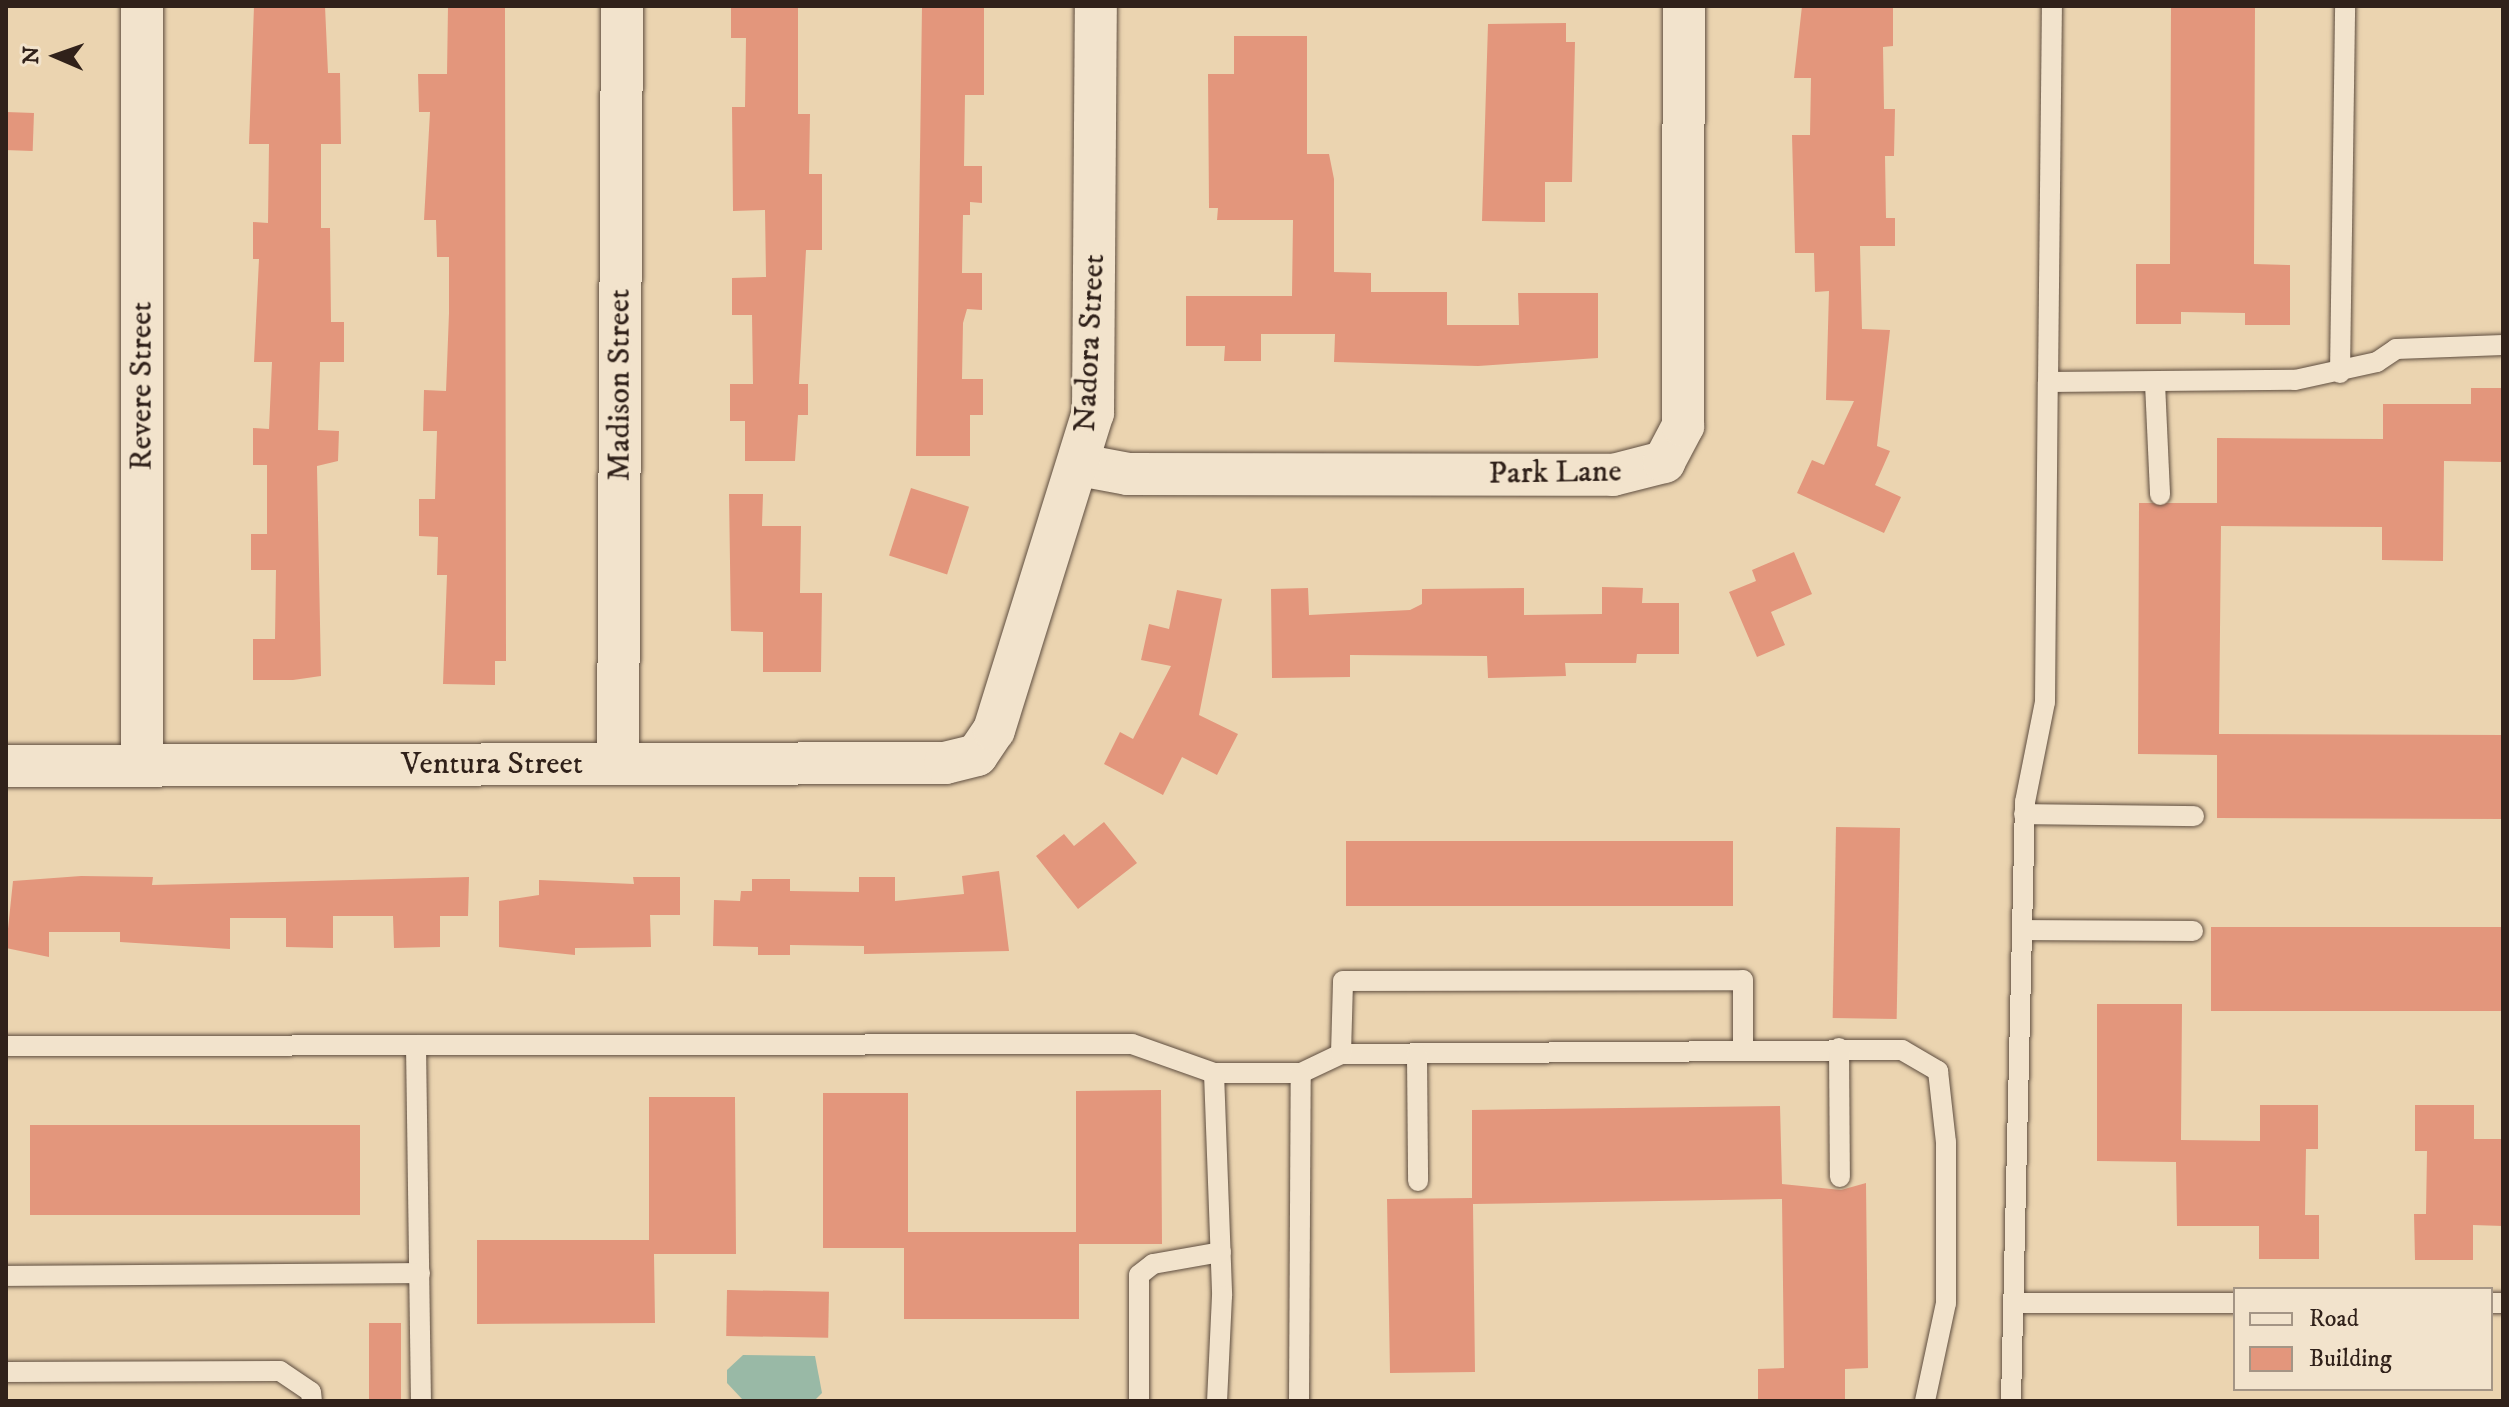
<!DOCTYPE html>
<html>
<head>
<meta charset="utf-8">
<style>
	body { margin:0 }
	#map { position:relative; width:2509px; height:1407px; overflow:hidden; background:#ebd4b0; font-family:"IM FELL DW Pica",serif }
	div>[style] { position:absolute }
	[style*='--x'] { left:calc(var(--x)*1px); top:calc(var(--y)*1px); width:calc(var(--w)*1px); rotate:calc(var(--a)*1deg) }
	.water>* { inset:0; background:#99b9a6 }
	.building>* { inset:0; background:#e3967c; transform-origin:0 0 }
	.roads { filter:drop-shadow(0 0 2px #5f4e40) drop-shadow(0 0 2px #5f4e40) }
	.lane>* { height:20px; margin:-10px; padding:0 10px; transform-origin:10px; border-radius:10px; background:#f2e3cc }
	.street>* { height:42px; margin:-21px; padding:0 21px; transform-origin:21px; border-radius:21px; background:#f2e3cc }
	span { translate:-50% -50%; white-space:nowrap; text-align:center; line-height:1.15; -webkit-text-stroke:6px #f2e3cc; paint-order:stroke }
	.street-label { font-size:32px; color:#30211a }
	.frame { position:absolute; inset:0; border:8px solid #30211a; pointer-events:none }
	.legend { position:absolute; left:2233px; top:1287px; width:260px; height:104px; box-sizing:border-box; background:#f2e3cc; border:2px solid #a49585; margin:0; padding:10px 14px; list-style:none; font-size:24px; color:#30211a }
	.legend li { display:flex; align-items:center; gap:16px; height:40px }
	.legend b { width:40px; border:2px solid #a49585 }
	.north { position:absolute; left:16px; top:16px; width:80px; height:80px; -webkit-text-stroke:6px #f2e3cc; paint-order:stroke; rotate:272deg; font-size:22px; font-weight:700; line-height:32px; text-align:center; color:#30211a }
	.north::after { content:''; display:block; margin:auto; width:28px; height:36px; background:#30211a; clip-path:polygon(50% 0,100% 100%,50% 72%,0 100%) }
</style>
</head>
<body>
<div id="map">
	<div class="water">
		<div style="clip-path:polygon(743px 1355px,815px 1356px,822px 1393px,815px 1400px,742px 1399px,727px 1383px,727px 1370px)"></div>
	</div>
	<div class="building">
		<div style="clip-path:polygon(254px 6px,325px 6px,328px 73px,340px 73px,341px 144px,321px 144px,321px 228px,330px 228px,331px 322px,344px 322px,344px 362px,320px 362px,318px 430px,339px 431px,338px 461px,317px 466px,321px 676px,293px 680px,253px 680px,253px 639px,275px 639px,276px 570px,251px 570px,251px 534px,267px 534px,267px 465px,253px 465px,253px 428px,269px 429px,272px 362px,254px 362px,259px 259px,253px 259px,253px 222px,268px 223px,269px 144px,249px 144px)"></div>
		<div style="clip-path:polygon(448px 6px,505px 6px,506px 661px,495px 661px,495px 685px,443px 684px,447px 575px,437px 575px,438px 537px,419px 536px,419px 499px,435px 499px,437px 431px,423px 431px,424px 390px,446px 391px,449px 313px,449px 257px,437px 257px,436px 220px,424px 220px,430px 112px,419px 112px,418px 74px,447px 74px)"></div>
		<div style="clip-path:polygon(731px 6px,798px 6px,798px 114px,810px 114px,809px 174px,822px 174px,822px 250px,806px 250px,799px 384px,808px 384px,808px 415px,798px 415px,795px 461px,745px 461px,745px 421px,730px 421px,730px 384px,753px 384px,752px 315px,732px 315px,732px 278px,766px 277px,765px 210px,733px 211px,732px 107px,745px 107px,746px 38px,731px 38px)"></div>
		<div style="clip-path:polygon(922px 6px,984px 6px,984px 95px,965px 95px,964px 166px,982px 166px,982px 203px,970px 202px,970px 215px,963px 215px,962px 273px,982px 273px,982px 310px,967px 309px,963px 323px,962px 379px,983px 379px,983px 415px,970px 415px,970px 456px,916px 456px)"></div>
		<div style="clip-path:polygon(1802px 6px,1893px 6px,1893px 46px,1883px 47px,1884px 109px,1895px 109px,1894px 156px,1885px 156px,1886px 218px,1895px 218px,1895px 246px,1860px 246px,1862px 329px,1890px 330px,1877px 446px,1890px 451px,1875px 485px,1901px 497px,1884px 533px,1797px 493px,1812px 460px,1824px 465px,1854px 401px,1826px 400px,1829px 291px,1815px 292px,1814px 253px,1795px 253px,1792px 135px,1810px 135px,1811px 78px,1794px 78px)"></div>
		<div style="clip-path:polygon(2171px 6px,2255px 6px,2254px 264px,2290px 265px,2290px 325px,2245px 325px,2245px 313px,2181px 312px,2181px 324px,2136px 324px,2136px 264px,2170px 264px)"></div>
		<div style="clip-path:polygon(1566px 23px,1566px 42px,1575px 42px,1572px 182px,1545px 182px,1545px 222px,1482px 221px,1488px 24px)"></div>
		<div style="clip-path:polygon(1234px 36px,1307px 36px,1307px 154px,1329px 154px,1334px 179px,1334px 272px,1371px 273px,1371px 292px,1447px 292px,1447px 325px,1519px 325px,1518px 293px,1598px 293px,1598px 358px,1478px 366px,1334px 362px,1335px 334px,1261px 334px,1261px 361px,1224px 361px,1225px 346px,1186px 346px,1186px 296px,1292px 296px,1293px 220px,1217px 220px,1218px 208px,1209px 208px,1208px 74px,1234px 74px)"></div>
		<div style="left:6px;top:112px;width:28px;height:38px;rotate:2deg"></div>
		<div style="clip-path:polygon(2471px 388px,2503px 388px,2503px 462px,2444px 461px,2443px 561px,2382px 560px,2382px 527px,2221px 526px,2219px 734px,2503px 735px,2503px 819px,2217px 818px,2217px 755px,2138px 754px,2139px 503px,2217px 503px,2217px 438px,2383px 439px,2383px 404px,2471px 404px)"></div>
		<div style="left:911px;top:488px;width:61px;height:71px;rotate:18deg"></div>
		<div style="clip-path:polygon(729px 494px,763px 494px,762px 526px,801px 526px,800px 593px,822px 593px,821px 672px,763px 672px,763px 632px,731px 631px)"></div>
		<div style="clip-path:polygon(1794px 552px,1812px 594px,1771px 612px,1785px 645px,1757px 657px,1729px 592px,1756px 581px,1752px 570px)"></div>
		<div style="clip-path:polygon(1602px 587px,1643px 588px,1642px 603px,1679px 603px,1679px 654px,1637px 654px,1636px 663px,1565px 663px,1566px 676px,1488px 678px,1487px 656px,1350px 655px,1350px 677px,1272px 678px,1271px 589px,1308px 588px,1309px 615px,1410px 610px,1422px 604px,1422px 589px,1524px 588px,1524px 615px,1602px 614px)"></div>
		<div style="clip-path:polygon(1177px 590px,1222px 599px,1199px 715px,1238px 734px,1217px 775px,1182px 757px,1163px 795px,1104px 764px,1120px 732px,1133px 739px,1171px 666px,1141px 660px,1149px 624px,1169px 629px)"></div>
		<div style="clip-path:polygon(1104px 822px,1137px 863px,1078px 909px,1036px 856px,1064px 834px,1074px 846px)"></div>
		<div style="left:1836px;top:827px;width:64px;height:191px;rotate:1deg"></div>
		<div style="left:1346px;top:841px;width:387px;height:65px"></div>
		<div style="clip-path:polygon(999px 871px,1009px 951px,864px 954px,864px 946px,790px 945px,790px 955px,758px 955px,758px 947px,713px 946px,714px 900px,740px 901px,741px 891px,752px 891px,752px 879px,790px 879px,790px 891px,859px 892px,859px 877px,895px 877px,895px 901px,964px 894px,962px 876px)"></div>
		<div style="clip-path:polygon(81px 876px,153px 877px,152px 885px,469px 877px,468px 916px,440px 916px,440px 947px,394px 948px,393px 916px,333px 916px,333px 948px,286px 947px,286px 918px,230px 918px,230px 949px,120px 942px,120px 932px,49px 932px,49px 957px,6px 948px,13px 881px)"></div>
		<div style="clip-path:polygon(633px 877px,680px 877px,680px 915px,650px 915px,651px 947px,575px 948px,575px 955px,499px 947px,499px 901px,539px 895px,539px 880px,634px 884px)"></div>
		<div style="left:2211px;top:927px;width:292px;height:84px"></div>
		<div style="clip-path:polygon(2097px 1004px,2182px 1004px,2181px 1140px,2260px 1141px,2260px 1105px,2318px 1105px,2318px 1149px,2306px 1149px,2305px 1215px,2319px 1215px,2319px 1259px,2259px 1259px,2259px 1226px,2177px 1226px,2176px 1162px,2097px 1161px)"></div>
		<div style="clip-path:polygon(1161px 1090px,1162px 1244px,1079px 1244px,1079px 1319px,904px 1319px,904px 1248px,823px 1248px,823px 1093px,908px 1093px,908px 1232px,1076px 1232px,1076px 1091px)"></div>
		<div style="clip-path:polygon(649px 1097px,735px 1097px,736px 1254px,654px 1254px,655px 1323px,477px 1324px,477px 1240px,649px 1240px)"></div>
		<div style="clip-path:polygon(2415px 1105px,2474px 1105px,2474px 1139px,2503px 1139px,2503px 1226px,2473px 1225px,2473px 1260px,2415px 1260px,2414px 1214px,2426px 1214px,2427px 1151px,2415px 1151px)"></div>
		<div style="clip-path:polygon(1780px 1106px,1782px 1184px,1841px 1190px,1866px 1183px,1868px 1368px,1845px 1369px,1845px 1401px,1758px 1401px,1758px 1369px,1784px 1368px,1782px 1199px,1473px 1204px,1475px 1372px,1390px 1373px,1387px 1199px,1472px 1198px,1472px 1110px)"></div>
		<div style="left:30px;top:1125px;width:330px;height:90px"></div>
		<div style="left:727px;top:1290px;width:102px;height:46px;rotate:1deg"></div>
		<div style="left:369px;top:1323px;width:32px;height:78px"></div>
	</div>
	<div class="roads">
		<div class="lane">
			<div style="--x:2340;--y:373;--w:367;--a:-89.2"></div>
			<div style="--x:2048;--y:382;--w:376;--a:-89.4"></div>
			<div style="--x:2155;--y:383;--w:112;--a:87.4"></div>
			<div style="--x:2024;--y:814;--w:170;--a:0.7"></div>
			<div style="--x:2022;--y:930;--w:171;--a:0.3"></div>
			<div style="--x:416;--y:1045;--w:356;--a:89.2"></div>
			<div style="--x:6;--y:1046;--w:1126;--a:-0.1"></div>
			<div style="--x:1132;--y:1044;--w:87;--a:19.5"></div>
			<div style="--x:1214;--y:1073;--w:87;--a:0"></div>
			<div style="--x:1301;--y:1073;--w:44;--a:-25.4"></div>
			<div style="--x:1341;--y:1054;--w:561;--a:-0.41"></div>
			<div style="--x:1902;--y:1050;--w:42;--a:30.3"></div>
			<div style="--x:1938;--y:1071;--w:71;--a:83.6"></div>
			<div style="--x:1946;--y:1142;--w:161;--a:90"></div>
			<div style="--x:1946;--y:1303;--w:100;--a:102.1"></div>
			<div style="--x:1839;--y:1048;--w:129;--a:89.6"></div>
			<div style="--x:1341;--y:1054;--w:73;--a:-88.4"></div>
			<div style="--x:1343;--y:981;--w:400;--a:-0.1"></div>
			<div style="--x:1743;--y:980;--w:70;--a:90"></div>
			<div style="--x:1417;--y:1055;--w:126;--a:89.5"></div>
			<div style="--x:1214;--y:1073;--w:223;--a:87.9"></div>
			<div style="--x:1222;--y:1296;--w:105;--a:92.7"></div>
			<div style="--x:6;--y:1276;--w:414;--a:-0.4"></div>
			<div style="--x:2013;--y:1303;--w:222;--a:0"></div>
			<div style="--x:2491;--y:1303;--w:12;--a:0"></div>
			<div style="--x:6;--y:1372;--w:274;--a:-0.2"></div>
			<div style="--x:280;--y:1371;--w:37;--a:34"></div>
			<div style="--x:311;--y:1392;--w:9;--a:84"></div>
			<div style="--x:1139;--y:1401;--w:126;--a:-90"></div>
			<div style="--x:1139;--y:1275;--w:18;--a:-38"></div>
			<div style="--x:1153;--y:1264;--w:69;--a:-10"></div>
			<div style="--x:1299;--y:1401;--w:328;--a:-89.7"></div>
			<div style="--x:2011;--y:1401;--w:599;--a:-88.66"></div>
			<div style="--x:2025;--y:802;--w:102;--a:-78.7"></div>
			<div style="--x:2045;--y:702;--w:320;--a:-89.5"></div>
			<div style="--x:2048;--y:382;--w:247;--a:-0.5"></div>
			<div style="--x:2295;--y:380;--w:84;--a:-12.4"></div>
			<div style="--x:2377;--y:362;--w:23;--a:-34"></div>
			<div style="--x:2396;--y:349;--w:107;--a:-2.1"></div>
		</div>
		<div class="street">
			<div style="--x:1080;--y:465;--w:49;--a:10.6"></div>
			<div style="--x:1128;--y:474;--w:485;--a:0.1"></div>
			<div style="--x:1613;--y:475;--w:53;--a:-14.3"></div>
			<div style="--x:1664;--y:462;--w:41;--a:-62.2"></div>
			<div style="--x:1683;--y:426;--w:420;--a:-89.9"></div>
			<div style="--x:618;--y:763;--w:757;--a:-89.7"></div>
			<div style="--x:142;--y:765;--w:759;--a:-90"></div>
			<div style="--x:6;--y:766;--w:939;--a:-0.18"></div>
			<div style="--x:945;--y:763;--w:33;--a:-14"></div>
			<div style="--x:977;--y:755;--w:30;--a:-56"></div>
			<div style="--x:994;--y:730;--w:332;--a:-72.7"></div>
			<div style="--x:1093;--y:413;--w:407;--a:-89.6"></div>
		</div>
	</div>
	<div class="street-label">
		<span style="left:1090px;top:343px;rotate:-87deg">Nadora Street</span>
		<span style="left:620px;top:385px;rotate:-90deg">Madison Street</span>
		<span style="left:142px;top:386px;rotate:-90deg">Revere Street</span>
		<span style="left:1555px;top:473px;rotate:-1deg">Park Lane</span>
		<span style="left:492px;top:764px">Ventura Street</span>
	</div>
	<div class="frame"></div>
	<ul class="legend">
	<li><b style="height:10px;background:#f2e3cc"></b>Road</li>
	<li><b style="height:22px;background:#e3967c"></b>Building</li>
	</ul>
	<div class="north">N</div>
</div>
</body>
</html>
